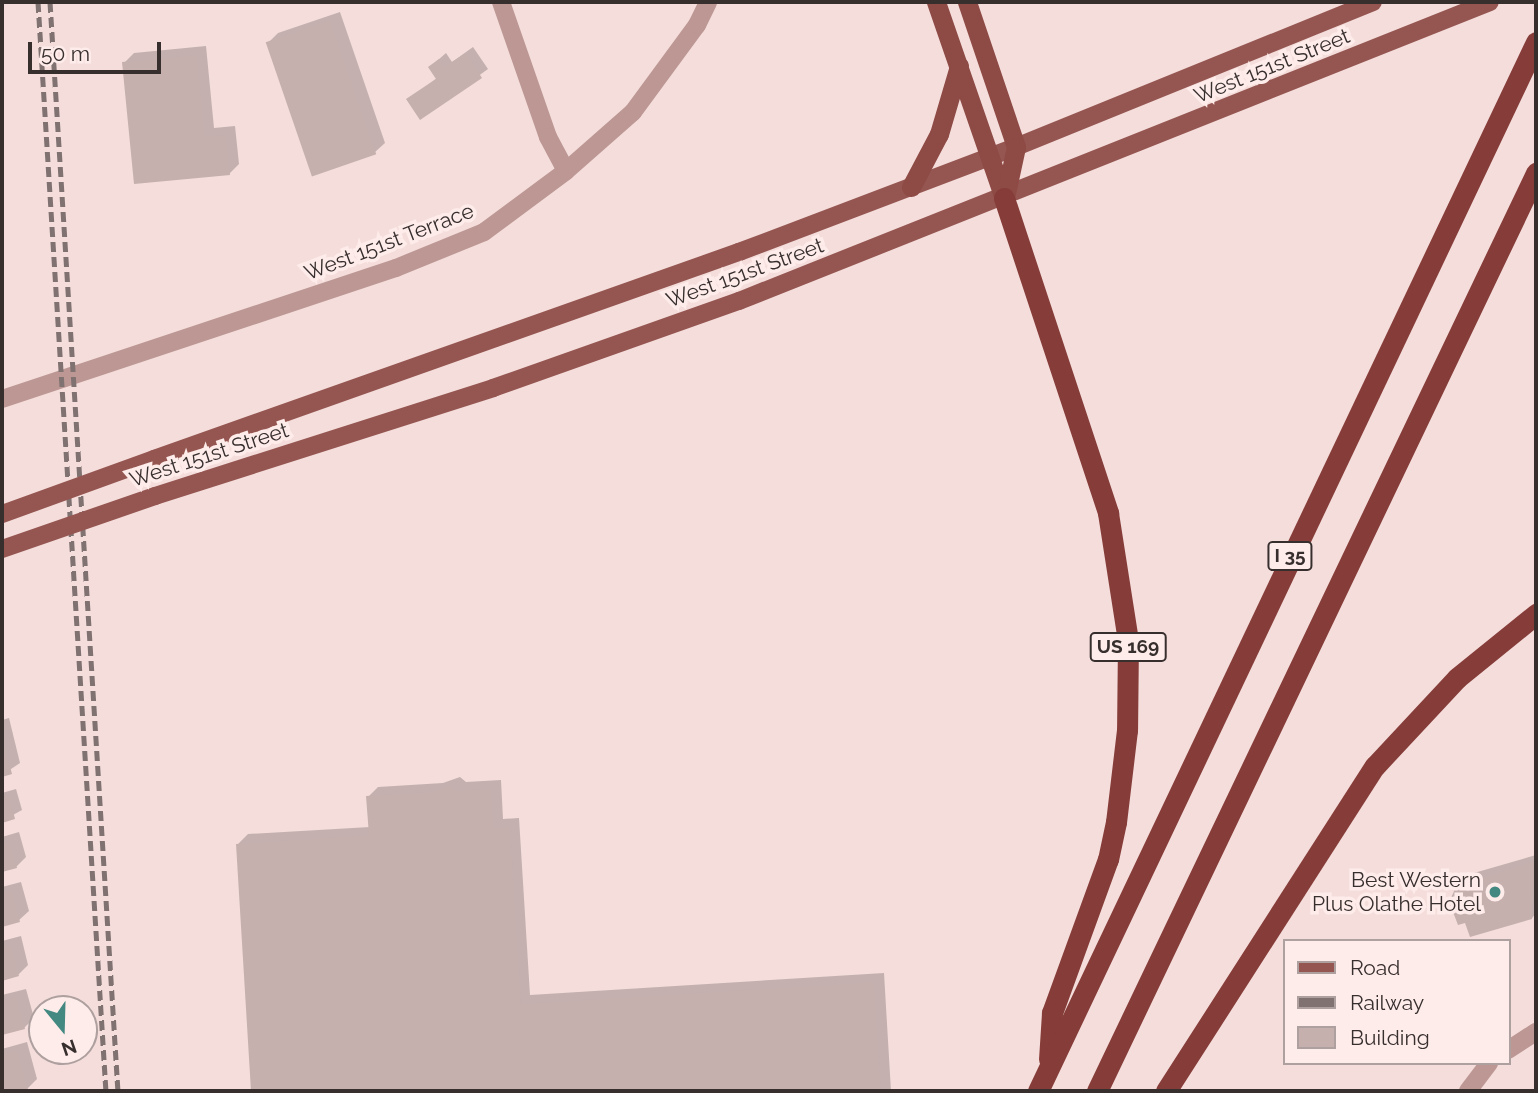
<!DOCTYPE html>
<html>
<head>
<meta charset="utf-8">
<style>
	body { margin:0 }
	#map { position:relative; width:1538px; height:1093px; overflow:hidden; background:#f4dddb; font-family:Raleway,sans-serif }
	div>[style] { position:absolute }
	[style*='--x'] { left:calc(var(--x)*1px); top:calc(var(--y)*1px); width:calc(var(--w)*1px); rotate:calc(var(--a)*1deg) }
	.shadow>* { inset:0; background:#0003 }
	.building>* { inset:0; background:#c5b0ae; transform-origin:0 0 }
	.minor>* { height:18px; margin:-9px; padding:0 9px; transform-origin:9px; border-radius:9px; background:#bc9793 }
	.tertiary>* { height:18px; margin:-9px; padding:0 9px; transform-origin:9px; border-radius:9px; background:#bc9793 }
	.primary>* { height:18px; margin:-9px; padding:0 9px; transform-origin:9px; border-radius:9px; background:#955651 }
	.trunk>* { height:19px; margin:-9.5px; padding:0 9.5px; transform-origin:9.5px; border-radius:9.5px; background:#8e4a45 }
	.motorway>* { height:21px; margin:-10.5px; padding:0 10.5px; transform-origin:10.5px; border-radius:10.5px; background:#863d39 }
	.rail>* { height:5px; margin-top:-2.5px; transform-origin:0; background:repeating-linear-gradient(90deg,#807271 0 10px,transparent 0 15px) }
	.primary-bridge>* { height:18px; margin:-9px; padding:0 9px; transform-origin:9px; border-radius:9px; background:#955651 }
	.dots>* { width:19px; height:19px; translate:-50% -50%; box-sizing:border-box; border:4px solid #feecea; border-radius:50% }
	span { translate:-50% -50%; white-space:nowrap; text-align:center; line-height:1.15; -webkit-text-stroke:7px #feecea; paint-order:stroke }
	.shield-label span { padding:2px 5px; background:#feecea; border:2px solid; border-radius:5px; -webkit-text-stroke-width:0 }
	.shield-label { font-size:19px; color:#372f2e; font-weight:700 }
	.street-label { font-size:21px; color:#372f2e }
	.poi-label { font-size:21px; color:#372f2e }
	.right { translate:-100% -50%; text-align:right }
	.frame { position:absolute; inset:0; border:4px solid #372f2e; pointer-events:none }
	.legend { position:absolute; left:1283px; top:939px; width:228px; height:126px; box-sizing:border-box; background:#feecea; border:2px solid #aea09f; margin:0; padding:9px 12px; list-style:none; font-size:21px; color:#372f2e }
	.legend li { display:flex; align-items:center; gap:14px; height:35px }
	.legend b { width:35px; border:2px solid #aea09f }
	.north { position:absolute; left:28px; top:995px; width:70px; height:70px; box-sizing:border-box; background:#feecea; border:2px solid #aea09f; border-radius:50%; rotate:161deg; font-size:19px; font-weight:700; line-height:28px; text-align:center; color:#372f2e }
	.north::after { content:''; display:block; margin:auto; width:24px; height:32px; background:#438981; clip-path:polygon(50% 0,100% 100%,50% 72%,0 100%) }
	.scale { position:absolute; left:28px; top:42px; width:133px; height:32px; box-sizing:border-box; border:4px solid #372f2e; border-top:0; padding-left:9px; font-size:21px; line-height:24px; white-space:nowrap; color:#372f2e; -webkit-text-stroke:5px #feecea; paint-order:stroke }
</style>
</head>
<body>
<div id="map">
	<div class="shadow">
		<div style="clip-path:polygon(340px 12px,385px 143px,375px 152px,268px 43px,278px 33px)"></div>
		<div style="clip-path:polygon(206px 46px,214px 128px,235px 126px,239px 164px,229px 174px,124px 63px,134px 53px)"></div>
		<div style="clip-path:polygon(473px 47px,488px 69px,420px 118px,408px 100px,437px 78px,430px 67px,446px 53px,452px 62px)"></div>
		<div style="clip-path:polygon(9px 718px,20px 763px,2px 775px,2px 720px)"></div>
		<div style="clip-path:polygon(460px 777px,466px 782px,501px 780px,503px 819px,519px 818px,530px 995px,884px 973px,891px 1091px,253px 1091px,238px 844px,248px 834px,370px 827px,368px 797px,378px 787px,443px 783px)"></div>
		<div style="clip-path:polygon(16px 789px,22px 810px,2px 821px,2px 793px)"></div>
		<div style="clip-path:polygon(19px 832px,26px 857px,16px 867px,2px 870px,2px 837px)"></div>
		<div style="clip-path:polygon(1536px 855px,1536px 913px,1532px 918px,1466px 921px,1450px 900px,1455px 889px,1474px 873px)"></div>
		<div style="clip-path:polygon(21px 882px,29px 911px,19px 920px,2px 925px,2px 887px)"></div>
		<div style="clip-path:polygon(21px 936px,28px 965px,19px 974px,2px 979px,2px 941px)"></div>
		<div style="clip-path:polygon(26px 989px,34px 1018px,24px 1028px,2px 1034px,2px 995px)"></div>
		<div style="clip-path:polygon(27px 1042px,37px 1079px,27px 1089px,2px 1091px,2px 1049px)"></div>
	</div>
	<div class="building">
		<div style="left:330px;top:20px;width:142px;height:68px;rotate:71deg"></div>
		<div style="clip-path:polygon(466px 53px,482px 78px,420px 120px,406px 99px,436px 79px,428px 67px,439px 59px,444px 67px)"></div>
		<div style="clip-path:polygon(197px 55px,205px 137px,226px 135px,230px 175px,134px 184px,122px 62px)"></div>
		<div style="clip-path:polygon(3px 740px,12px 774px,2px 777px,2px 741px)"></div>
		<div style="clip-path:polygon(450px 786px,455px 791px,491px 789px,494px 828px,510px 827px,521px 1004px,874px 982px,881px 1091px,251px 1091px,236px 844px,369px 835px,366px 796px,432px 792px)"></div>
		<div style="clip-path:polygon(9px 795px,15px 819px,2px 823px,2px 797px)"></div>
		<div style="clip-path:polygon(9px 841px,17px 868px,2px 872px,2px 843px)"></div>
		<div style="clip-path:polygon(1536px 856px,1532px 919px,1470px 937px,1465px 923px,1458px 925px,1448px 899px,1456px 897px,1453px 888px,1531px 862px)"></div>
		<div style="clip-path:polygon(12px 890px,20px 922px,2px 927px,2px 893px)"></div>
		<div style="clip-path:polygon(11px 945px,19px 976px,2px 981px,2px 947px)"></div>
		<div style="clip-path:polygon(16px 997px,25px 1029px,2px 1035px,2px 1001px)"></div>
		<div style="clip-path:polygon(17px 1050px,28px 1090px,2px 1091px,2px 1055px)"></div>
	</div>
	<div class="minor">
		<div style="--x:501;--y:2;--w:143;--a:70.8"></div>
		<div style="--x:548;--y:137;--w:38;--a:62"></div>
		<div style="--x:1508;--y:1050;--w:33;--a:-33"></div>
		<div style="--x:1468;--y:1091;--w:35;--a:-53"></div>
	</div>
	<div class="tertiary">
		<div style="--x:2;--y:399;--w:415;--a:-18.4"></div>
		<div style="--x:396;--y:268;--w:95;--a:-22.2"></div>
		<div style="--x:484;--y:232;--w:102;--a:-36.6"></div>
		<div style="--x:566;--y:171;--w:89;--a:-41.4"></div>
		<div style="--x:633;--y:112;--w:108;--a:-53.7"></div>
		<div style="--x:697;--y:25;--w:25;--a:-64"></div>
	</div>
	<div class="primary">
		<div style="--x:154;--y:459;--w:621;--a:-19.49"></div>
		<div style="--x:739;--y:252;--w:296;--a:-20.8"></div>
		<div style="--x:1016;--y:147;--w:385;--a:-22.1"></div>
		<div style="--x:155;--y:496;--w:355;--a:-17.7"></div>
		<div style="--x:493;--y:388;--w:261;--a:-19.5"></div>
		<div style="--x:739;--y:301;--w:808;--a:-21.71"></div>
	</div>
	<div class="trunk">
		<div style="--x:936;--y:2;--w:207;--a:70.9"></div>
		<div style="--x:967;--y:2;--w:153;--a:71.3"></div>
		<div style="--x:1016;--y:147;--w:52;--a:102.2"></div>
		<div style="--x:911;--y:187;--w:60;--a:-62.2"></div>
		<div style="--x:939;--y:134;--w:71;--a:-73.6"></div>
	</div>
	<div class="motorway">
		<div style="--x:1004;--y:198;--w:332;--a:71.7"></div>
		<div style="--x:1108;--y:513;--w:129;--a:81.1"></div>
		<div style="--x:1128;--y:640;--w:90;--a:90.6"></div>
		<div style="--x:1127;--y:730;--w:93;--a:96.8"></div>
		<div style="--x:1116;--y:822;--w:38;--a:102"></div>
		<div style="--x:1108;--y:859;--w:164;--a:110"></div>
		<div style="--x:1052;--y:1013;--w:46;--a:93.7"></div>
		<div style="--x:1038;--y:1091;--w:1161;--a:-64.6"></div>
		<div style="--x:1097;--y:1091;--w:1018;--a:-64.44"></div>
		<div style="--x:1166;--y:1091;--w:386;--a:-57.3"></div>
		<div style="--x:1375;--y:766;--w:120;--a:-47"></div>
		<div style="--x:1457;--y:678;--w:102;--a:-39"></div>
	</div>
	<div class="rail">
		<div style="--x:38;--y:2;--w:1091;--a:86.43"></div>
		<div style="--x:50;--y:2;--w:1091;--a:86.43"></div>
	</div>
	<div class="primary-bridge">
		<div style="--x:2;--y:514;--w:162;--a:-19.9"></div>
		<div style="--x:2;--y:549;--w:162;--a:-19.1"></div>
	</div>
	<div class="dots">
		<div style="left:1495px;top:892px;background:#438981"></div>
	</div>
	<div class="shield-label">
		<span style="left:1290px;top:556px">I 35</span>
		<span style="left:1128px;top:647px">US 169</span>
	</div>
	<div class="street-label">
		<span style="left:1272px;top:66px;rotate:-22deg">West 151st Street</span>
		<span style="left:389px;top:242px;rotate:-21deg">West 151st Terrace</span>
		<span style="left:745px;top:273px;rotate:-20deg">West 151st Street</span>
		<span style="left:209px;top:455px;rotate:-18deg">West 151st Street</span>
	</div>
	<div class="poi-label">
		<span class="right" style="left:1481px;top:892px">Best Western<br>Plus Olathe Hotel</span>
	</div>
	<div class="frame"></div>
	<ul class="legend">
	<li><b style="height:9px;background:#955651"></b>Road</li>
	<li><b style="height:9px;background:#807271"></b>Railway</li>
	<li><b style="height:19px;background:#c5b0ae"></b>Building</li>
	</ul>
	<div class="north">N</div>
	<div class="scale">50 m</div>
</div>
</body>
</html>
